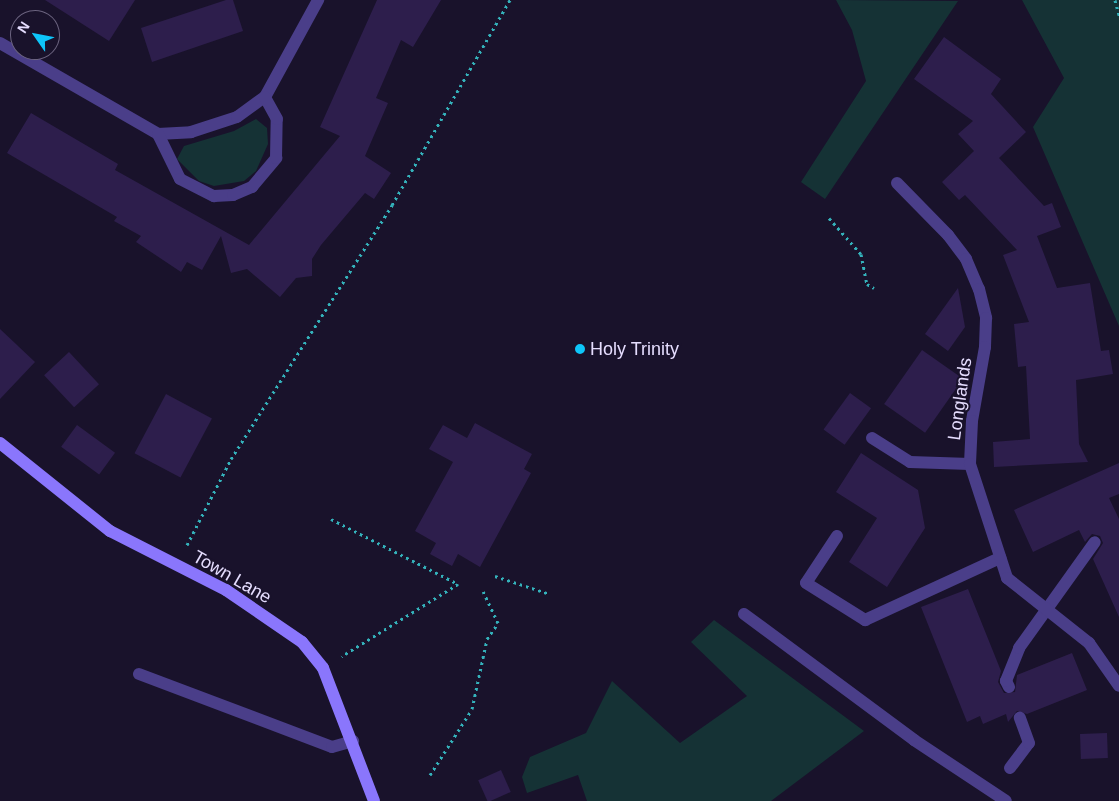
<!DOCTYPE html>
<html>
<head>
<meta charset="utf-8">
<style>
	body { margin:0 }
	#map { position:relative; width:1119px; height:801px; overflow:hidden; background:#19122b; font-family:Helvetica,sans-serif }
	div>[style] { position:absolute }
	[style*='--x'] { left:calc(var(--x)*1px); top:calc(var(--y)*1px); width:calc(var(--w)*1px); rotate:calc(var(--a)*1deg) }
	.green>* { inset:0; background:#153235 }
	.building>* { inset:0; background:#2d1e4c; transform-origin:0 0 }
	.path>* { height:3px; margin-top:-1.5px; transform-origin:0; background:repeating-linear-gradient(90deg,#34b2bb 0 2.5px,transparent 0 6.5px) }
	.lane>* { height:12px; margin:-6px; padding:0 6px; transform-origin:6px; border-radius:6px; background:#4a3e89 }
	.street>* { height:12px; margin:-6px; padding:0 6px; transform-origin:6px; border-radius:6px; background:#4a3e89 }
	.secondary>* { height:12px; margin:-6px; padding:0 6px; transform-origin:6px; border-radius:6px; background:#8a76fc }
	.dots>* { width:14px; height:14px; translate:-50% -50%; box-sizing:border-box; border:2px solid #19122b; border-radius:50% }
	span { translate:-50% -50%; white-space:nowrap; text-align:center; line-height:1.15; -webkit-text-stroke:4px #19122b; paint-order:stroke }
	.poi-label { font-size:18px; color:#e5ddfe }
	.left { translate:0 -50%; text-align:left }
	.street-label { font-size:18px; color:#e5ddfe }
	.north { position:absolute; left:10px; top:10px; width:50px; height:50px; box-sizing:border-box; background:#19122b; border:1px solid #6b637f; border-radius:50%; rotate:303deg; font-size:14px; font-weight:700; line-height:20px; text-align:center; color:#e5ddfe }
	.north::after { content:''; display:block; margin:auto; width:18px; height:22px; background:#0ec5f9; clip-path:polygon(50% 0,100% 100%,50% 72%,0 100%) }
</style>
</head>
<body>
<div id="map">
	<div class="green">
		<div style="clip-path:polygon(836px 0,958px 1px,825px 199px,801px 182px,866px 81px,852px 30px)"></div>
		<div style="clip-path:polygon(1022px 0,1119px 0,1119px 326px,1033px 127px,1064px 78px)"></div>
		<div style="clip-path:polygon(256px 119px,267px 128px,268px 144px,256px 171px,244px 181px,214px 186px,199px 181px,177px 159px,184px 146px,234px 131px)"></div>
		<div style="clip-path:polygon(714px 620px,864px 731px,771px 801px,587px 801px,578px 775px,527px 793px,522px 777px,530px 757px,586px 733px,612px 681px,680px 743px,747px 696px,691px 642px)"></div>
	</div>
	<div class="building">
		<div style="clip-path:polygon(45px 0,135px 0,109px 41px)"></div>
		<div style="clip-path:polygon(226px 0,233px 0,243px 31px,152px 62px,141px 28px)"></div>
		<div style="clip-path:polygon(377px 0,441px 0,413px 47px,401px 40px,376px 98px,388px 103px,365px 156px,391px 173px,374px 199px,365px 193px,321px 245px,312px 259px,312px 276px,296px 278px,280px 297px,247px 269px,231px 273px,221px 236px,202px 270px,187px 262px,181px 272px,136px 242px,141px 236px,114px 221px,117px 217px,7px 153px,31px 113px,118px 164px,115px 170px,249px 245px,340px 136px,320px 127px)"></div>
		<div style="clip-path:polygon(944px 37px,1001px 79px,991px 94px,1026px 132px,999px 158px,1044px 206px,1052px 203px,1061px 227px,1037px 236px,1057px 288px,1090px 283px,1101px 351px,1109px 350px,1113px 374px,1076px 380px,1079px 444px,1088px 462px,994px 467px,993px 442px,1030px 439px,1026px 366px,1018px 367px,1014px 324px,1029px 322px,1003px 255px,1017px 250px,965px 195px,959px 200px,942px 182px,974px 151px,958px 134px,973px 121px,914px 79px)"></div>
		<div style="clip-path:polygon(958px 288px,965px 327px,948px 351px,925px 334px)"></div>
		<div style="clip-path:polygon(0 329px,35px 362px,0 399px)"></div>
		<div style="left:922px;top:350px;width:50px;height:66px;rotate:35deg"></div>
		<div style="left:69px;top:352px;width:44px;height:34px;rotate:47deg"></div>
		<div style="left:850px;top:393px;width:26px;height:45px;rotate:36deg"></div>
		<div style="left:166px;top:394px;width:52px;height:67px;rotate:28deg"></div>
		<div style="clip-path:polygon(475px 423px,532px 454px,524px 469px,531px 473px,480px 567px,458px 554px,452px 566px,430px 554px,436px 543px,415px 531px,453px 462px,429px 449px,443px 425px,467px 438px)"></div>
		<div style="left:77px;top:425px;width:47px;height:27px;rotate:36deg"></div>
		<div style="clip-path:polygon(861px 453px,918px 490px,925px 528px,887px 587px,849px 562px,877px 518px,836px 492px)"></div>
		<div style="clip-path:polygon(1119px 463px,1119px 494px,1109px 498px,1119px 519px,1119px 617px,1093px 559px,1103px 543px,1100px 536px,1092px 534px,1085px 542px,1079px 530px,1033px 552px,1014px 510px)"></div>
		<div style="clip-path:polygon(968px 589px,1001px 671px,998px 682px,1004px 693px,1015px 692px,1017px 675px,1072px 653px,1087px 690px,1027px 714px,1017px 711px,1008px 722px,1006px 714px,983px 724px,980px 716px,967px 722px,921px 607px)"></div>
		<div style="left:1107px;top:733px;width:25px;height:27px;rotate:88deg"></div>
		<div style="left:501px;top:770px;width:24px;height:25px;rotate:66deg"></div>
	</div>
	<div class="path">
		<div style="--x:1115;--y:0;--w:16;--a:75"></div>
		<div style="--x:829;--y:218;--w:48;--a:48.4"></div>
		<div style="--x:861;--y:254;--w:31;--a:79"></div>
		<div style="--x:867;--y:284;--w:8;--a:30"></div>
		<div style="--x:331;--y:519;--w:143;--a:27.1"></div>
		<div style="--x:458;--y:584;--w:137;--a:148.2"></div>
		<div style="--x:187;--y:545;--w:97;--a:-62.9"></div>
		<div style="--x:231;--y:459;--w:301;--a:-57.6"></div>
		<div style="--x:392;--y:205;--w:237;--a:-60.1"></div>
		<div style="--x:495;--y:576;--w:55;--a:18.1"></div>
		<div style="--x:430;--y:775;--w:78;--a:-57.5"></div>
		<div style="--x:472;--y:709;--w:72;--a:-77.9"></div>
		<div style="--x:487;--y:639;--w:19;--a:-55"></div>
		<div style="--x:498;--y:623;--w:35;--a:-115"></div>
	</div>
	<div class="lane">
		<div style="--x:872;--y:438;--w:45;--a:32.3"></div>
		<div style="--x:910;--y:462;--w:60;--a:1.9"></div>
		<div style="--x:837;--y:536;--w:56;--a:123.4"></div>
		<div style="--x:806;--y:583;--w:70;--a:32.1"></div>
		<div style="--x:865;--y:620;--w:149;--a:-24.7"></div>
		<div style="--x:139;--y:674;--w:206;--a:20.7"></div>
		<div style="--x:332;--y:747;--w:22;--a:-16"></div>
		<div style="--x:1009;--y:687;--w:7;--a:-117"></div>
		<div style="--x:1006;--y:681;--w:35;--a:-68"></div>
		<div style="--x:1019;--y:648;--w:130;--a:-54.4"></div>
		<div style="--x:1010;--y:768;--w:31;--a:-53"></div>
		<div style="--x:1029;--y:743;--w:27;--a:-110"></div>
	</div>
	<div class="street">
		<div style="--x:0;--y:43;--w:182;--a:29.9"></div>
		<div style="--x:158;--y:134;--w:33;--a:-3"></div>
		<div style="--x:191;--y:132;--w:48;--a:-18.1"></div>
		<div style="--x:237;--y:117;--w:34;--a:-36"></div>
		<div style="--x:265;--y:97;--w:111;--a:-61.3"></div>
		<div style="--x:158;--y:134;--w:50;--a:63.9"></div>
		<div style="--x:180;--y:179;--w:38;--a:27"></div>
		<div style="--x:214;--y:196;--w:19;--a:-3"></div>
		<div style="--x:233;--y:195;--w:21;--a:-23"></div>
		<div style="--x:252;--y:187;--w:38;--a:-50"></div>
		<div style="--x:276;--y:158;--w:39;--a:-89"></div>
		<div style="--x:277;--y:119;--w:25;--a:-119"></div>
		<div style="--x:897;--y:183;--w:73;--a:45.6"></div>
		<div style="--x:948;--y:235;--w:30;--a:53"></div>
		<div style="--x:966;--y:259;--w:33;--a:67"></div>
		<div style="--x:979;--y:289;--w:30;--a:76"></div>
		<div style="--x:986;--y:318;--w:29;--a:92"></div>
		<div style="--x:985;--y:347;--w:75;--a:100"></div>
		<div style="--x:972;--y:421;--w:43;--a:92.7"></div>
		<div style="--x:970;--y:464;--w:120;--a:72"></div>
		<div style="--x:1007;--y:578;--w:105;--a:38.4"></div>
		<div style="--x:1089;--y:643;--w:52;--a:55.1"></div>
		<div style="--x:744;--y:614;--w:212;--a:36.5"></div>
		<div style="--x:914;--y:740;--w:110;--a:33.5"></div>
	</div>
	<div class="secondary">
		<div style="--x:0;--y:443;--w:141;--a:38.7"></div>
		<div style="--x:110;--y:531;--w:130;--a:27"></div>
		<div style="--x:226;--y:590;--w:92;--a:34.4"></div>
		<div style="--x:302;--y:642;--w:33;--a:51"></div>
		<div style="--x:323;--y:668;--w:142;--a:69"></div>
	</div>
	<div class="dots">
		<div style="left:580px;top:349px;background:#0ec5f9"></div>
	</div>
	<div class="poi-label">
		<span class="left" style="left:590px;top:349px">Holy Trinity</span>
	</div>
	<div class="street-label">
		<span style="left:960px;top:399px;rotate:-82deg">Longlands</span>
		<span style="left:232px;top:577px;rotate:30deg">Town Lane</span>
	</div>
	<div class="north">N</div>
</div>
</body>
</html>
